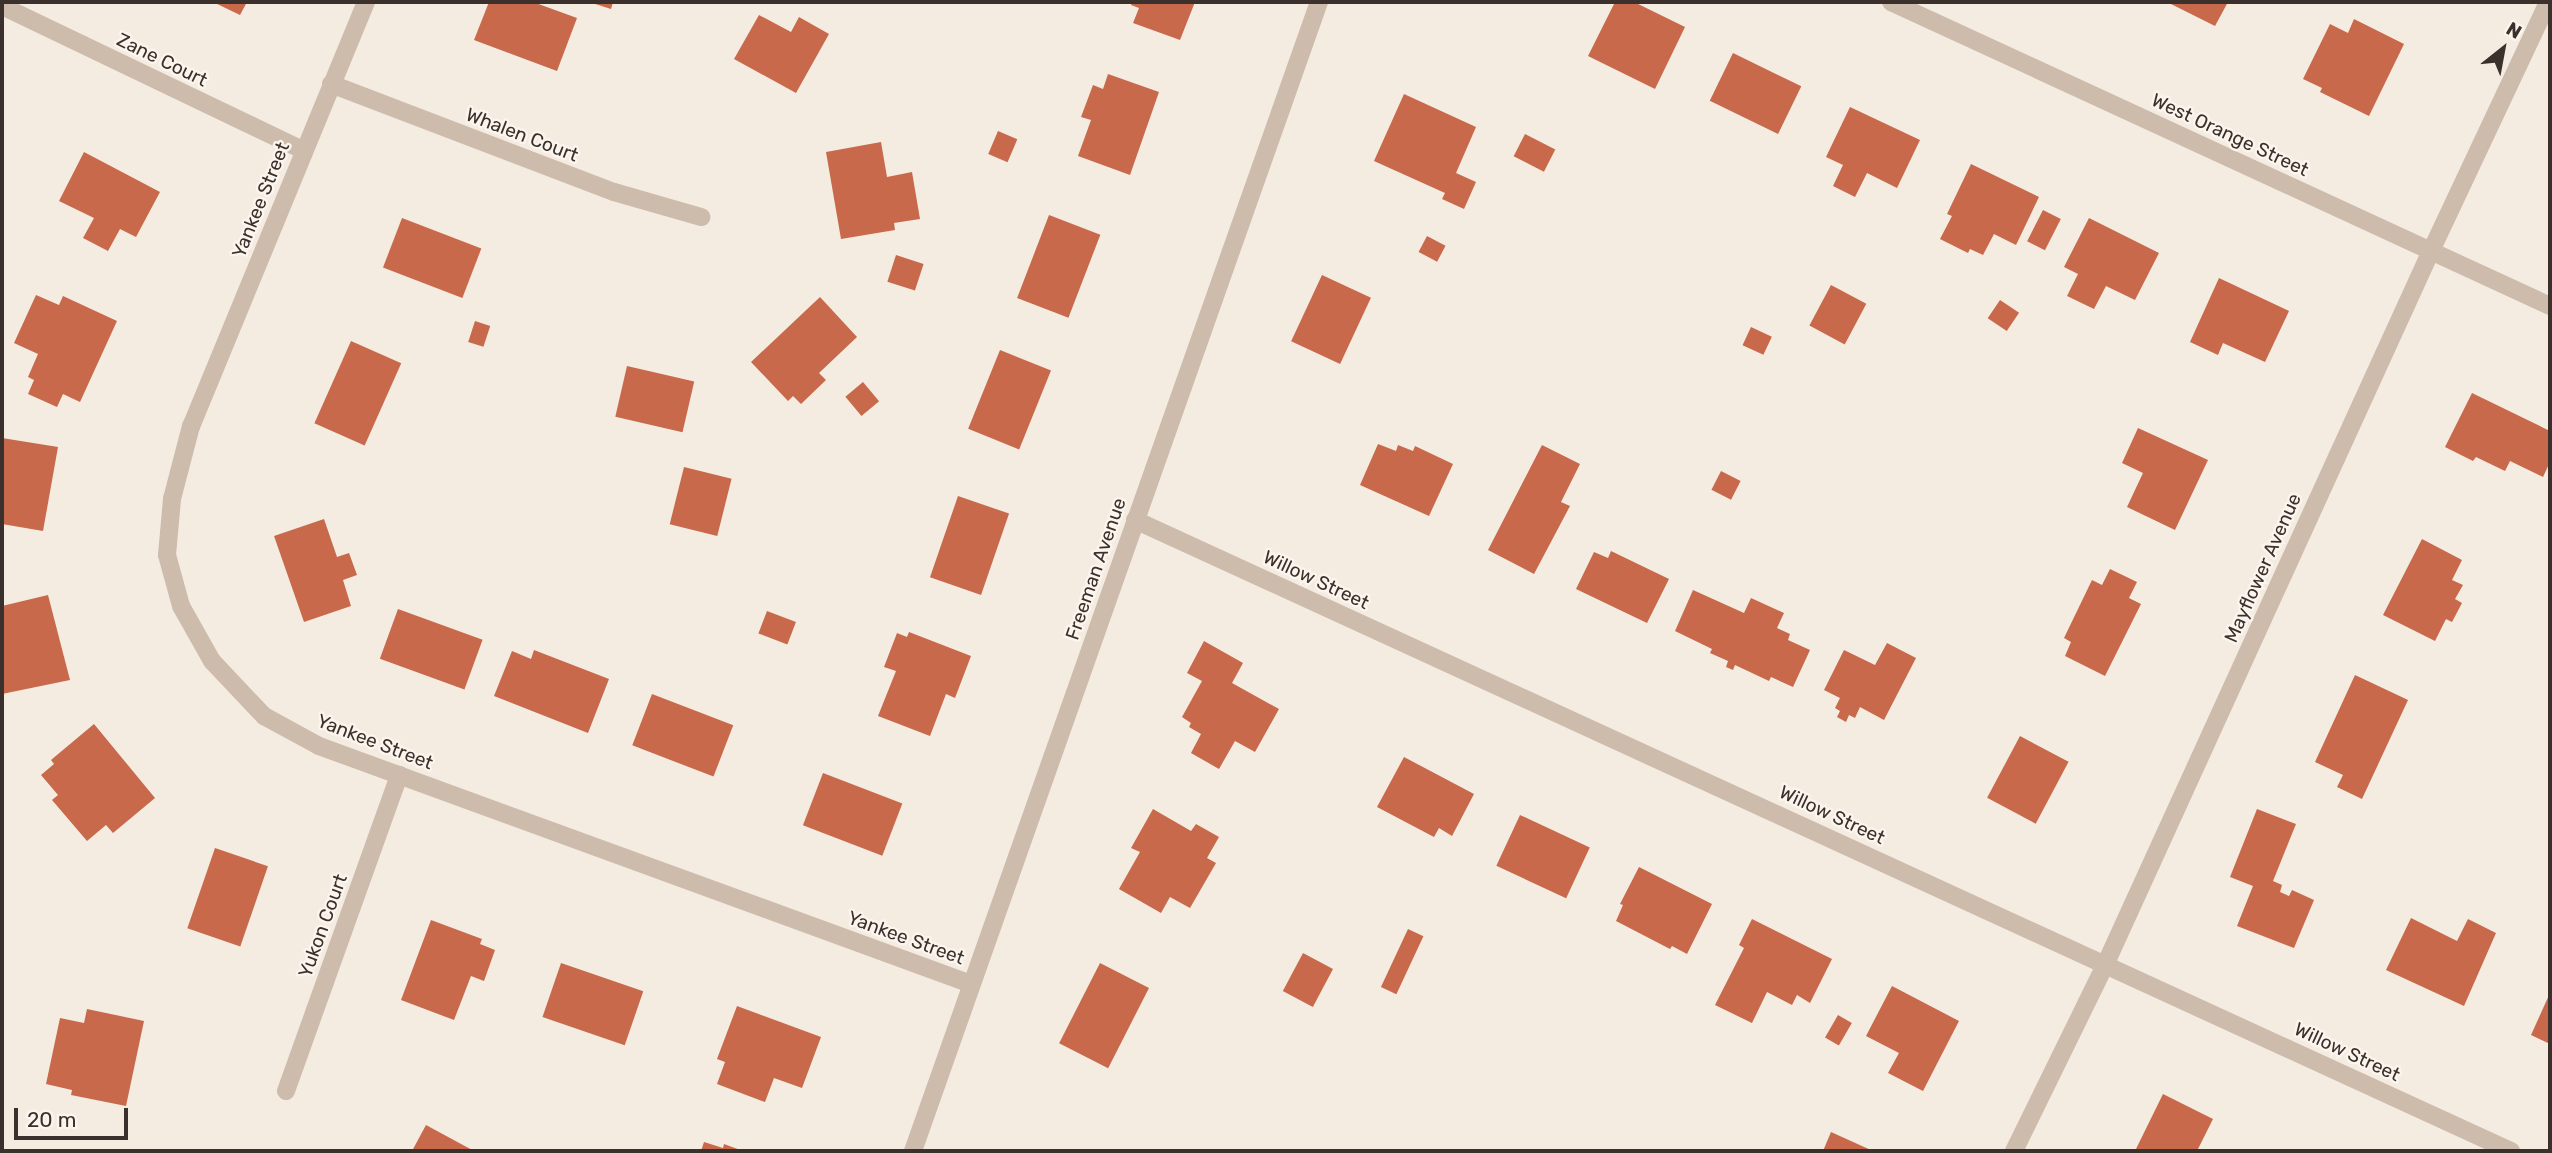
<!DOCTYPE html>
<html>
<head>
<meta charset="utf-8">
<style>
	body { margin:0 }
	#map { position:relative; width:2552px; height:1153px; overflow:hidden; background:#f4ebe1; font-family:Rubik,sans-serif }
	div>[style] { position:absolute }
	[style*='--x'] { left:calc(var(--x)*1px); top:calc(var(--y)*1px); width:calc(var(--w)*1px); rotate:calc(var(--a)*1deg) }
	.building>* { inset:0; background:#c8694b; transform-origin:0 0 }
	.minor>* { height:18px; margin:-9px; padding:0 9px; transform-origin:9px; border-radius:9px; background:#cdbbac }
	span { translate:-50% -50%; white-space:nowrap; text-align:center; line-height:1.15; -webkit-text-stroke:5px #fbf5ee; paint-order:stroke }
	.street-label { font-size:19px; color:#3b302b }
	.frame { position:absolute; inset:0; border:4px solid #3b302b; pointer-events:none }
	.north { position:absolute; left:2468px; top:14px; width:70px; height:70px; -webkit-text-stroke:5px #fbf5ee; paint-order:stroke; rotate:31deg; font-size:19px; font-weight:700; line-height:28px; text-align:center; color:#3b302b }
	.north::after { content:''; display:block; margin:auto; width:24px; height:32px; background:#3b302b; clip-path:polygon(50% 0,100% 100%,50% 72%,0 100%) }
	.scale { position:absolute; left:14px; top:1108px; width:114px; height:32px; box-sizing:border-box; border:4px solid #3b302b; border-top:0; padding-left:9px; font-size:21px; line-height:24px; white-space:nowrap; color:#3b302b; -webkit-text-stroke:5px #fbf5ee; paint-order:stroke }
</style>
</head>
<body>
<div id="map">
	<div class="building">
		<div style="clip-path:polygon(213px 2px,247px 2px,240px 15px)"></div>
		<div style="clip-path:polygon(489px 2px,533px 2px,577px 18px,557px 71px,474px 40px)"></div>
		<div style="clip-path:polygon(589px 2px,613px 2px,611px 9px)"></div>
		<div style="clip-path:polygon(1132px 2px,1195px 2px,1180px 40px,1133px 23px,1139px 8px,1131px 5px)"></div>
		<div style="clip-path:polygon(1615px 2px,1634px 2px,1685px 27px,1655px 89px,1588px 56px)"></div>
		<div style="clip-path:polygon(2167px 2px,2228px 2px,2215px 26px)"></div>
		<div style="clip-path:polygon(759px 15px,791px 32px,799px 17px,829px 34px,796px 93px,734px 59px)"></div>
		<div style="clip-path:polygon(2354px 19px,2404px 44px,2369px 116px,2320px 92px,2322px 88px,2303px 79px,2330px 24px,2348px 33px)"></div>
		<div style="left:1733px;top:53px;width:76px;height:53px;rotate:26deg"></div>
		<div style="clip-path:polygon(1108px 74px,1159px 92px,1130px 175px,1078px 156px,1091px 120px,1081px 117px,1093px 85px,1103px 89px)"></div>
		<div style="clip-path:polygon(1404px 94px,1476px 127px,1456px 173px,1476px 182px,1464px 209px,1442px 199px,1445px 193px,1374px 161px)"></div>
		<div style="clip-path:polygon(1850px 107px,1920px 140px,1897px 188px,1867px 173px,1855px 197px,1833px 186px,1843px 165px,1826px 157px)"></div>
		<div style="left:998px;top:131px;width:21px;height:25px;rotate:23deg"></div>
		<div style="left:1525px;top:134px;width:34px;height:25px;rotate:27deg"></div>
		<div style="clip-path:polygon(881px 142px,887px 177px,912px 172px,920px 219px,894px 223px,895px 230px,841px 239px,826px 152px)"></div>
		<div style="clip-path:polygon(84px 152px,160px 192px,136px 237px,120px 229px,108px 251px,83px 238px,94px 218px,59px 201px)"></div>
		<div style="clip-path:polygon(1971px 164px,2039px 197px,2016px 245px,1994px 234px,1983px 255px,1970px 249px,1968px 253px,1940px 239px,1952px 216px,1947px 214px)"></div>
		<div style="left:2043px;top:210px;width:20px;height:35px;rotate:27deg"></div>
		<div style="left:1049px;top:215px;width:55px;height:89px;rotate:21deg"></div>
		<div style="left:402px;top:218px;width:85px;height:53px;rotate:21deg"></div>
		<div style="clip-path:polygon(2089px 218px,2159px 253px,2135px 300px,2106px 286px,2094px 309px,2067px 296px,2078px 274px,2064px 267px)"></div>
		<div style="left:1427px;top:236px;width:21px;height:18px;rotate:28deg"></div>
		<div style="left:896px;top:255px;width:29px;height:28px;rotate:18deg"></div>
		<div style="left:1322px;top:275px;width:54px;height:73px;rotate:25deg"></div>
		<div style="clip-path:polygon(2219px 278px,2289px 311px,2265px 362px,2223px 343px,2218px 355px,2190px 342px)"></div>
		<div style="left:1831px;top:285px;width:40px;height:46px;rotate:28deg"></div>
		<div style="clip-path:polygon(36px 295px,59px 305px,63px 296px,117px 321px,80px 402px,63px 394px,57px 407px,28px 394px,34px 380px,28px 377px,38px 354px,14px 343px)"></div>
		<div style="clip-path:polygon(820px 297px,857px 337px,819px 373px,826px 380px,801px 404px,793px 396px,788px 401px,751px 362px)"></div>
		<div style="left:2000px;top:300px;width:23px;height:22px;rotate:34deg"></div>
		<div style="left:475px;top:321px;width:16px;height:22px;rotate:18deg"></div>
		<div style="left:1751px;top:327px;width:23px;height:20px;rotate:25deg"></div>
		<div style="left:351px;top:341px;width:55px;height:90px;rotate:24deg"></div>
		<div style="left:1000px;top:350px;width:55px;height:85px;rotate:22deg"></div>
		<div style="left:627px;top:366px;width:69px;height:52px;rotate:13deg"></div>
		<div style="left:863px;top:382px;width:25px;height:23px;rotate:50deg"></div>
		<div style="clip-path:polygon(2472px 393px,2550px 431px,2550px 462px,2543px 477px,2510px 461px,2505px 471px,2476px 457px,2473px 461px,2445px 447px)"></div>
		<div style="clip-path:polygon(2138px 428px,2208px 460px,2175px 530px,2127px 507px,2143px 473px,2122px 463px)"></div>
		<div style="clip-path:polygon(2px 438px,58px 447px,43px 531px,2px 524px)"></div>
		<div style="clip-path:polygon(1378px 444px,1396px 451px,1398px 445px,1413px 451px,1415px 446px,1453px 464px,1429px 516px,1360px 485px)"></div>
		<div style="clip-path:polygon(1542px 445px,1580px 464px,1561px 502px,1570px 506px,1534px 574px,1488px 550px)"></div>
		<div style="left:684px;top:467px;width:49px;height:59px;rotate:14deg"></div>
		<div style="left:1721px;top:471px;width:22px;height:21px;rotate:27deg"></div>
		<div style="left:958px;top:496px;width:54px;height:86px;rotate:19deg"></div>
		<div style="clip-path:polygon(324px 519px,337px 557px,349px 553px,357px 575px,343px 580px,351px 606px,304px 622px,274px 536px)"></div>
		<div style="clip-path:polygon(2422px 539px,2462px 560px,2452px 580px,2463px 585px,2455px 599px,2462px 603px,2452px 622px,2446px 619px,2435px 641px,2383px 615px)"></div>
		<div style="clip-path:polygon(1611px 551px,1669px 579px,1647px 623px,1576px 589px,1594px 552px,1608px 558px)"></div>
		<div style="clip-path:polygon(2110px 569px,2137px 582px,2129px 598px,2141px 604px,2105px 676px,2065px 656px,2071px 642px,2064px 638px,2092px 580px,2102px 585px)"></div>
		<div style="clip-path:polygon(1693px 590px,1744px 613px,1751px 598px,1784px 613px,1777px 628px,1790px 634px,1788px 640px,1810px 650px,1793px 687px,1771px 677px,1769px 681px,1735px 665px,1733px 670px,1726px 667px,1728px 661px,1710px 653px,1712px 649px,1675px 631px)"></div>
		<div style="clip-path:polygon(48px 595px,70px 680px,2px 694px,2px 606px)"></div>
		<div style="left:398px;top:609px;width:90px;height:53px;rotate:20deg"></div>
		<div style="left:767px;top:611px;width:31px;height:24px;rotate:21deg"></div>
		<div style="clip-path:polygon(909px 632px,971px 656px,955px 698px,946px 694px,930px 736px,878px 716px,896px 671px,884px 667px,897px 633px,907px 637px)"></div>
		<div style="clip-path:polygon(1204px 641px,1243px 663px,1232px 683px,1279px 709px,1255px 752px,1235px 741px,1219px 769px,1191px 753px,1201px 734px,1189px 727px,1191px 723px,1182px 717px,1202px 681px,1187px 673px)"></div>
		<div style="clip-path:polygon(1887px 643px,1916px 658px,1884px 720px,1860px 707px,1855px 718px,1849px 715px,1846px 722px,1837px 717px,1840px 711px,1835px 708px,1840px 698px,1824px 690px,1844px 650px,1875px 665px)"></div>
		<div style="clip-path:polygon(534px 650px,609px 679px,588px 733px,494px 696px,512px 651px,531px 659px)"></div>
		<div style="clip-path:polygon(2355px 675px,2408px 700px,2362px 799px,2337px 787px,2343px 775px,2315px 762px)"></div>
		<div style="left:652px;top:694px;width:87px;height:55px;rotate:21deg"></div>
		<div style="clip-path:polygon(94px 724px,155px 798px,113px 833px,106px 825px,87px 841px,52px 800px,58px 795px,41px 775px,54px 764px,51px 760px)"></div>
		<div style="left:2020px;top:736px;width:55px;height:70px;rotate:28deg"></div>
		<div style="clip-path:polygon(1404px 757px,1474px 794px,1452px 836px,1439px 828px,1434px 837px,1377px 807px)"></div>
		<div style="left:823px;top:773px;width:85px;height:56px;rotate:21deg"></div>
		<div style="clip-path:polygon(1153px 809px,1191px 831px,1196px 824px,1219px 837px,1207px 858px,1216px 863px,1190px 908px,1170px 897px,1161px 913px,1119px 889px,1140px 852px,1131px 848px)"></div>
		<div style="clip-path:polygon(2257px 809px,2296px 824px,2273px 881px,2282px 885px,2280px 892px,2289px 896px,2292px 890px,2314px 900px,2294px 948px,2237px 926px,2253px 886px,2230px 877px)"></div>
		<div style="left:1520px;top:815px;width:77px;height:56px;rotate:25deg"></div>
		<div style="left:215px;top:848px;width:56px;height:85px;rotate:19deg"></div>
		<div style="clip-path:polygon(1639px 867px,1712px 904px,1687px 954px,1672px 946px,1670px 949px,1616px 921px,1623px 905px,1620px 904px)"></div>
		<div style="clip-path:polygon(2411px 918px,2457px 941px,2468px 919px,2496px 933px,2464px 1006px,2386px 970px)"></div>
		<div style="clip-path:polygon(1752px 919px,1832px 959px,1810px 1003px,1797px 995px,1792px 1005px,1767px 992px,1752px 1023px,1715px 1005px,1744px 948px,1739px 945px)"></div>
		<div style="clip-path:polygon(431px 920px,482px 939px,480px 944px,495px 950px,484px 981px,471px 976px,454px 1020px,401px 1000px)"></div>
		<div style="left:1408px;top:929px;width:17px;height:64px;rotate:25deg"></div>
		<div style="left:1303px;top:953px;width:34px;height:43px;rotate:28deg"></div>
		<div style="left:561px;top:963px;width:87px;height:57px;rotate:19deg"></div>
		<div style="left:1100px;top:963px;width:55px;height:90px;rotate:27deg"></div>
		<div style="clip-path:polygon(1892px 986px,1959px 1021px,1923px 1091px,1888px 1073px,1899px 1053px,1866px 1036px)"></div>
		<div style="clip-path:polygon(2550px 993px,2550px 1044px,2531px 1035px)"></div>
		<div style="clip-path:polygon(737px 1006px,821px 1037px,802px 1088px,774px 1078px,765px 1102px,717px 1084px,725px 1062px,717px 1059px)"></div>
		<div style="clip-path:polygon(87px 1009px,144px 1021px,126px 1106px,71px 1095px,72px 1090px,46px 1084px,60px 1018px,84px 1023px)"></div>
		<div style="left:1838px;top:1015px;width:16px;height:26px;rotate:30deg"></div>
		<div style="clip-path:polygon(2163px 1094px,2213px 1119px,2197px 1151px,2135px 1151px)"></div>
		<div style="clip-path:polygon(426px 1125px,474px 1151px,412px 1151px)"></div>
		<div style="clip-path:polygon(1831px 1132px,1873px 1151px,1823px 1151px)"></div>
		<div style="clip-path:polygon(704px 1142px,723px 1148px,724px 1144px,743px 1151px,701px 1151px)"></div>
	</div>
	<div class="minor">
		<div style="--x:366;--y:2;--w:459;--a:112.4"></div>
		<div style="--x:191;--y:426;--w:75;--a:104.6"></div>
		<div style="--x:172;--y:499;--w:56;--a:95.1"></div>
		<div style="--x:167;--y:555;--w:53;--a:74.6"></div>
		<div style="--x:181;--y:606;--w:63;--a:60.6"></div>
		<div style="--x:212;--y:661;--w:76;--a:46.6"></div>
		<div style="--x:264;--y:716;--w:63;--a:28.6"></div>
		<div style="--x:319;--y:746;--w:694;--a:20.05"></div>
		<div style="--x:1891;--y:2;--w:726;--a:24.76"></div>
		<div style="--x:2;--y:6;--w:335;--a:25.6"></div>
		<div style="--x:331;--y:84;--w:303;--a:20.9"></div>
		<div style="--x:614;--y:192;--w:91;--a:16"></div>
		<div style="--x:1135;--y:520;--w:1514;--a:24.64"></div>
		<div style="--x:286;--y:1091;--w:336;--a:-70.3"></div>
		<div style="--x:913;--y:1151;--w:1219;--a:-70.54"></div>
		<div style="--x:2014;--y:1151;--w:209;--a:-63.9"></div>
		<div style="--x:2106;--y:963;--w:783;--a:-65.47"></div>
		<div style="--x:2431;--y:251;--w:275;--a:-64.8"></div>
	</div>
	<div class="street-label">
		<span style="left:162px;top:60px;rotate:26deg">Zane Court</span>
		<span style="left:522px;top:135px;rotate:21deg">Whalen Court</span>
		<span style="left:2230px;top:135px;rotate:25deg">West Orange Street</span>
		<span style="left:261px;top:200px;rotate:-68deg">Yankee Street</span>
		<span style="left:2263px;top:568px;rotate:-66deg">Mayflower Avenue</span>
		<span style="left:1096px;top:569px;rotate:-71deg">Freeman Avenue</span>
		<span style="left:1316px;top:580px;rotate:25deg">Willow Street</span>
		<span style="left:375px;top:742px;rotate:21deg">Yankee Street</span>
		<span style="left:1832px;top:815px;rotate:25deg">Willow Street</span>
		<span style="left:323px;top:926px;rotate:-70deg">Yukon Court</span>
		<span style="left:906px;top:938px;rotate:20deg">Yankee Street</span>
		<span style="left:2347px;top:1052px;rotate:25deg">Willow Street</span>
	</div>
	<div class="frame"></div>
	<div class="north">N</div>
	<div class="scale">20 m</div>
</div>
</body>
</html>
